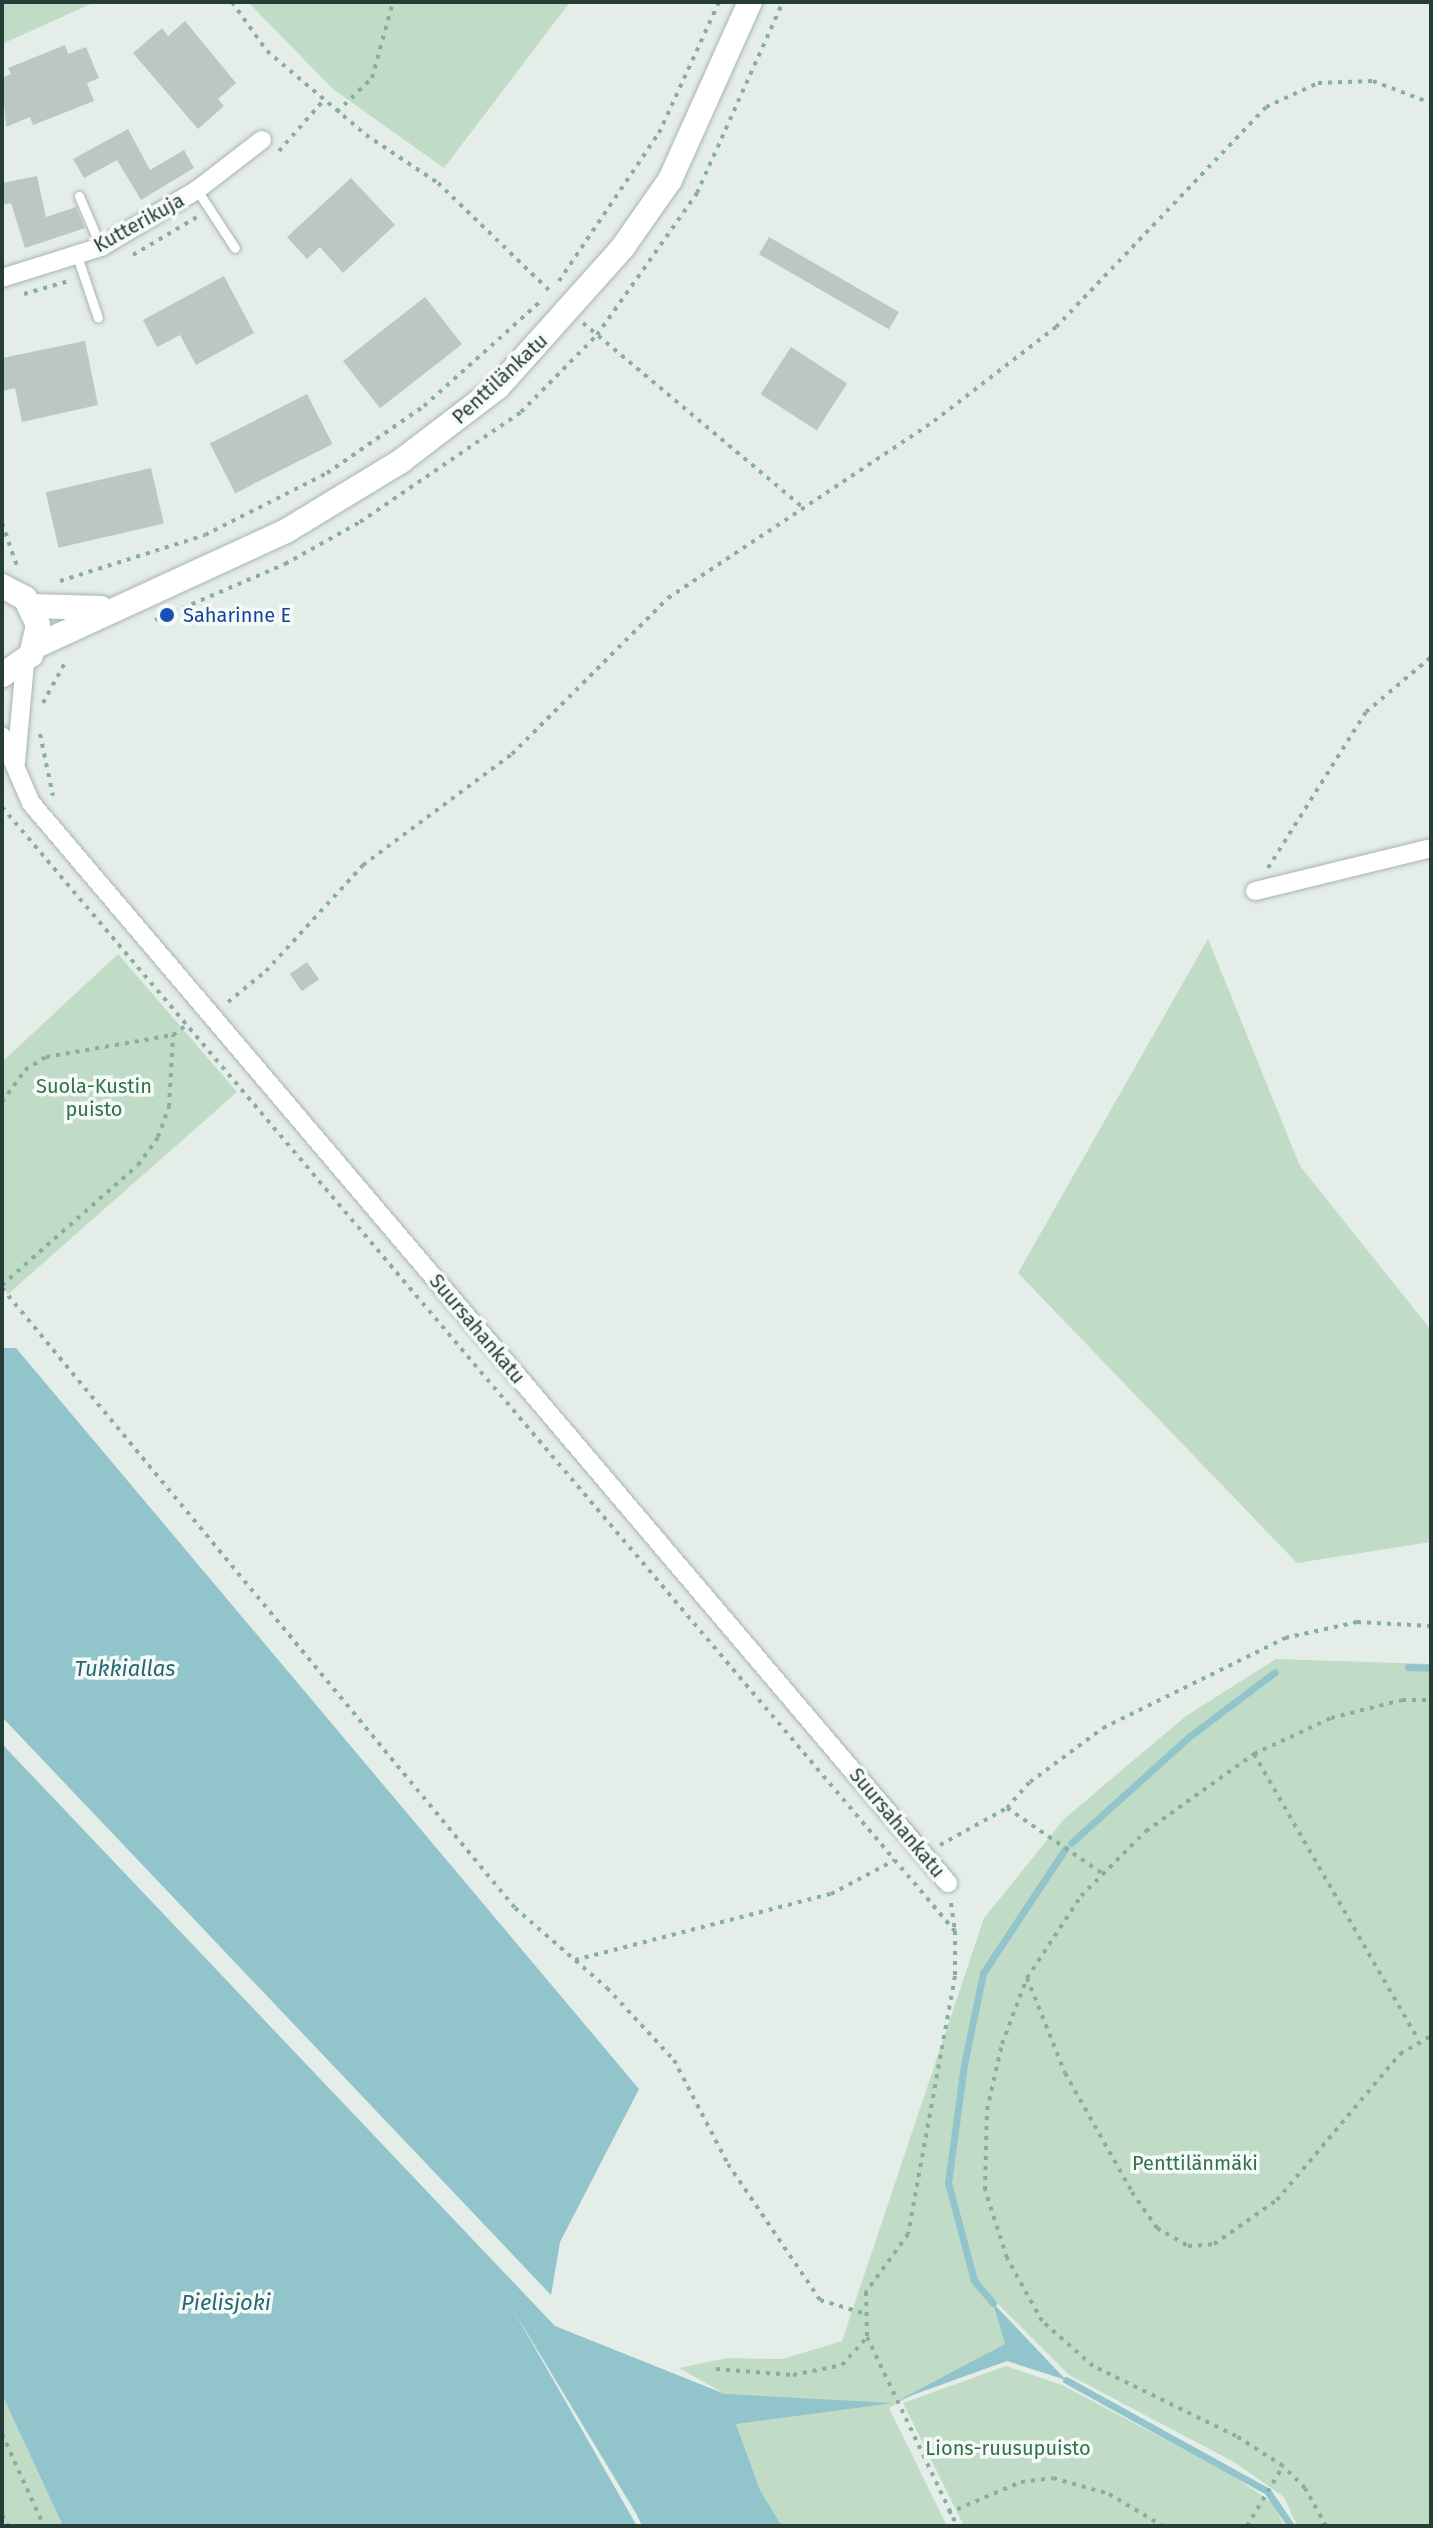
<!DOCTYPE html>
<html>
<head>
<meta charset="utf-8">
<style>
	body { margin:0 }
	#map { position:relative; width:1433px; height:2528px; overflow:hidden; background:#e5ede9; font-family:"Fira Sans",sans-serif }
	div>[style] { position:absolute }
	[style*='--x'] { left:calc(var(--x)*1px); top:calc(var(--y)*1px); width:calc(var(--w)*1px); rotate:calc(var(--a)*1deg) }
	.green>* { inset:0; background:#c0dcc7 }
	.water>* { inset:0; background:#92c4cc }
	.pier>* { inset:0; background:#e5ede9 }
	.stream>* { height:7px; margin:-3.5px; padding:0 3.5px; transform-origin:3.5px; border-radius:3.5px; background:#92c4cc }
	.building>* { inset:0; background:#bac7c2; transform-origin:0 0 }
	.path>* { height:4px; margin-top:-2px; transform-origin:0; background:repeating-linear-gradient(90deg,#88ada1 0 4px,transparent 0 10px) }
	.roads { filter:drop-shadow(0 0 2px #a8b5b0) drop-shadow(0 0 2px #a8b5b0) }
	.lane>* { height:9px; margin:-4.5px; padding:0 4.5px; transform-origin:4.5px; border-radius:4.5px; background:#fff }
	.street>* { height:18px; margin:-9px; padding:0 9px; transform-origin:9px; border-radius:9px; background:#fff }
	.secondary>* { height:24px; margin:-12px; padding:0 12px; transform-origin:12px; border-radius:12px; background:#fff }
	.dots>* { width:22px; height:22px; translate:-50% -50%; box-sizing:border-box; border:4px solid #f5f9f7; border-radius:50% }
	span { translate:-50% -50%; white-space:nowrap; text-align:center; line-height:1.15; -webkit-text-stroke:7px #f5f9f7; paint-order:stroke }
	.street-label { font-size:20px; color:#263d36 }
	.transit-label { font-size:20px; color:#164399 }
	.left { translate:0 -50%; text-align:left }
	.park-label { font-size:20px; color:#33704a }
	.water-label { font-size:22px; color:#256874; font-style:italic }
	.frame { position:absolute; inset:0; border:4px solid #263d36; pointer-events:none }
</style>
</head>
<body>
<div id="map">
	<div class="green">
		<div style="clip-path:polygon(2px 2px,95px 2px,2px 44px)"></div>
		<div style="clip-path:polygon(248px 2px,570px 2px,444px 168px,333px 89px)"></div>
		<div style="clip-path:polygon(1208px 939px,1300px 1166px,1431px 1330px,1431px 1542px,1297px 1563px,1018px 1273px)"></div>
		<div style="clip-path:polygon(118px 954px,237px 1092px,8px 1294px,2px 1284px,2px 1062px)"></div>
		<div style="clip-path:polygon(1276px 1659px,1431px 1664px,1431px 2526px,1297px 2526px,1284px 2497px,1234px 2462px,1069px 2375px,995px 2301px,1005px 2344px,889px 2408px,947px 2526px,782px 2526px,760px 2490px,725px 2394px,679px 2368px,727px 2358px,783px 2359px,842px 2341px,984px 1918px,1064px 1819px,1186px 1716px)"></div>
		<div style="clip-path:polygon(1006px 2366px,1062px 2385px,1227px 2472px,1273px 2503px,1284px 2526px,964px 2526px,903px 2403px)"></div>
		<div style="clip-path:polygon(2px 2394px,10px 2410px,63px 2526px,2px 2526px)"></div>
	</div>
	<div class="water">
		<div style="clip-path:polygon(2px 1348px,16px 1348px,639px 2089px,560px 2242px,551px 2295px,2px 1717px)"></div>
		<div style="clip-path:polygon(2px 1744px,555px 2326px,725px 2394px,893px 2403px,736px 2424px,760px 2490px,782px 2526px,63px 2526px,2px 2394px)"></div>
		<div style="clip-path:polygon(993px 2303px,1066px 2380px,1007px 2361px,899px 2400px,1005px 2344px)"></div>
	</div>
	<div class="pier">
		<div style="clip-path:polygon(512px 2308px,637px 2515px,642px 2526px,637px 2526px)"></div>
	</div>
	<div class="stream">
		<div style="--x:1408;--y:1667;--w:23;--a:2"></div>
		<div style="--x:1071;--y:1843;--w:160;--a:-42"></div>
		<div style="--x:1190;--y:1736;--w:106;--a:-37"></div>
		<div style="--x:993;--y:2303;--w:30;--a:-130"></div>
		<div style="--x:974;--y:2280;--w:100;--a:-105"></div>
		<div style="--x:948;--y:2183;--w:119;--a:-82.3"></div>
		<div style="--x:964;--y:2065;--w:94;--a:-78.3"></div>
		<div style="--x:983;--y:1973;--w:149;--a:-56.5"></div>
		<div style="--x:1066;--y:2380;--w:227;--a:28.9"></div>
		<div style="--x:1268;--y:2492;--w:41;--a:55.9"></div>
	</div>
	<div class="building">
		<div style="clip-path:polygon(185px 21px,236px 83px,218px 99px,224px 106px,198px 129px,133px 53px,162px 28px,168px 36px)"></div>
		<div style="clip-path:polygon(65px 45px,68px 54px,86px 47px,99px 78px,87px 83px,94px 101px,33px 125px,30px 117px,6px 127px,2px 78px,11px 74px,8px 68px)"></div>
		<div style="clip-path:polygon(128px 129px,150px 170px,184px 150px,194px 168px,141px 200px,117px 160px,84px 178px,73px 159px)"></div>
		<div style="clip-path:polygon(37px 176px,46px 217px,76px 207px,85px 228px,25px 248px,11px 203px,2px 205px,2px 183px)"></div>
		<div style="clip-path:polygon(351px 178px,395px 225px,343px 273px,320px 247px,307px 259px,287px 237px)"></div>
		<div style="left:769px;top:237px;width:150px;height:20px;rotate:30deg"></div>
		<div style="clip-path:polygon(224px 276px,254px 333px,196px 365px,180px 335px,157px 347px,143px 320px)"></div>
		<div style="left:425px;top:297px;width:60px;height:104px;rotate:52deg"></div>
		<div style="clip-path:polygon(85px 341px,98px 405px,22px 422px,15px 388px,2px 391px,2px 358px)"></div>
		<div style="left:791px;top:347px;width:67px;height:56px;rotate:33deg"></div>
		<div style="left:307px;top:394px;width:56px;height:109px;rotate:63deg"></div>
		<div style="left:151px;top:468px;width:57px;height:108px;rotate:77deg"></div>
		<div style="left:307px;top:962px;width:21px;height:21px;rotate:55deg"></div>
	</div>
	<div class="path">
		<div style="--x:232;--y:2;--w:60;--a:54.5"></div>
		<div style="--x:267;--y:51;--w:130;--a:40.3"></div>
		<div style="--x:366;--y:135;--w:87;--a:33.7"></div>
		<div style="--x:438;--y:183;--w:157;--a:44"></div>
		<div style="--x:337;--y:112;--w:49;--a:-44.2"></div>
		<div style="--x:372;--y:78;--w:79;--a:-74.6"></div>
		<div style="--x:279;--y:151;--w:67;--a:-48.7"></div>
		<div style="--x:133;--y:255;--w:74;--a:-30.7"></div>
		<div style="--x:559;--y:281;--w:179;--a:-56"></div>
		<div style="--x:659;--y:133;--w:144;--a:-65.4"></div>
		<div style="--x:24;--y:294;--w:47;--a:-16.1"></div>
		<div style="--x:583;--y:323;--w:286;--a:40"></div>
		<div style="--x:2;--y:523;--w:46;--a:70.8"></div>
		<div style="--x:60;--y:581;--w:152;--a:-17.6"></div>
		<div style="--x:205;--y:535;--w:137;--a:-26.9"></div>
		<div style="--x:327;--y:473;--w:118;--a:-34.6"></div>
		<div style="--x:424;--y:406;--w:156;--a:-41.9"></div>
		<div style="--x:155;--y:620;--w:142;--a:-23.3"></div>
		<div style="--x:285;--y:564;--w:86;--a:-29.2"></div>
		<div style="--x:360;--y:522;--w:195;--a:-34.3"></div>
		<div style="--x:521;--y:412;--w:108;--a:-45.4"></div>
		<div style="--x:597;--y:335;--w:174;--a:-54.8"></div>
		<div style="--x:697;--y:193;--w:209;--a:-65.8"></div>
		<div style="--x:43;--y:703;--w:50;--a:-61.4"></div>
		<div style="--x:40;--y:734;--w:63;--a:78.2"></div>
		<div style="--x:2;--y:807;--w:1474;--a:49.71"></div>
		<div style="--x:955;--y:1931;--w:45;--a:90"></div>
		<div style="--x:955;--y:1976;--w:262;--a:100.3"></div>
		<div style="--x:908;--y:2234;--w:72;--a:125.9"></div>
		<div style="--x:866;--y:2292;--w:45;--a:88.7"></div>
		<div style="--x:867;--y:2337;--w:209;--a:64.5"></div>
		<div style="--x:1268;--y:868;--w:184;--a:-57.9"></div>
		<div style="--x:1366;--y:712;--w:85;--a:-40.2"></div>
		<div style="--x:228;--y:1002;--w:49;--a:-39.2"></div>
		<div style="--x:266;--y:971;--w:144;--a:-47.5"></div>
		<div style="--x:363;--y:865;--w:186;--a:-36.7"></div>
		<div style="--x:512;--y:754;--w:221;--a:-45"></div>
		<div style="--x:668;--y:598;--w:320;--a:-33.6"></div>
		<div style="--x:934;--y:421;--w:154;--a:-37.6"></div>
		<div style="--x:1056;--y:327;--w:304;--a:-46.3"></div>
		<div style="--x:1266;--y:107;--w:57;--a:-24.8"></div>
		<div style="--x:1318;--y:83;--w:55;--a:-2.1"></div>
		<div style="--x:1373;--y:81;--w:62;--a:20.8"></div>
		<div style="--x:2;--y:1102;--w:39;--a:-54"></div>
		<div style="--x:25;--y:1070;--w:25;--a:-32"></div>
		<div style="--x:46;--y:1057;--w:129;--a:-9.8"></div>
		<div style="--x:173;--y:1035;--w:15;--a:-37"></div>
		<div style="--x:2;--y:1285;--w:181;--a:-41.4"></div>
		<div style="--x:138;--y:1165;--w:34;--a:-54"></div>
		<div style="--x:158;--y:1137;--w:32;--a:-70"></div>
		<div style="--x:169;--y:1107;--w:72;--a:-86.8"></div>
		<div style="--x:2;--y:1288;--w:805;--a:50.39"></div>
		<div style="--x:515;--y:1908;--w:122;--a:41"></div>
		<div style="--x:607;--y:1988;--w:98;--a:47.1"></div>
		<div style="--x:674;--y:2060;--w:117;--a:62.6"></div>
		<div style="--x:728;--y:2164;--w:164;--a:55.9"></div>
		<div style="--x:820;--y:2300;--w:48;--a:16.9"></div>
		<div style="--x:1254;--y:1754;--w:329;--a:60.1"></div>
		<div style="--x:1007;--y:1808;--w:116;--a:34.5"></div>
		<div style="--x:940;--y:1845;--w:77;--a:-28.9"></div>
		<div style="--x:1007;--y:1808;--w:35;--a:-49"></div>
		<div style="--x:1030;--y:1782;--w:91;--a:-36.5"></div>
		<div style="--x:1103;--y:1728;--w:203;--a:-26.3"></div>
		<div style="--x:1285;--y:1638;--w:74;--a:-12.5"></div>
		<div style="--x:1357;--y:1622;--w:74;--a:3.1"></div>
		<div style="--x:951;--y:1903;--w:27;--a:82"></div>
		<div style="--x:575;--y:1960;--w:264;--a:-14.5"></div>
		<div style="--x:831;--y:1894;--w:72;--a:-28"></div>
		<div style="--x:1027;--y:1978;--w:102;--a:68.2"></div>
		<div style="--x:1065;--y:2073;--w:137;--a:60.6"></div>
		<div style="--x:1132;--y:2192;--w:44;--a:55.2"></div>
		<div style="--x:1157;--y:2228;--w:36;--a:30"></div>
		<div style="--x:1188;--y:2246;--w:26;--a:-4"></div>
		<div style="--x:1214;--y:2244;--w:77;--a:-34.9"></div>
		<div style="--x:1277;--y:2200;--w:191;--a:-49.9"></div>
		<div style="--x:1400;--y:2054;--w:36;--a:-30"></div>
		<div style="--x:716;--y:2369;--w:77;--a:4.5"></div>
		<div style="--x:793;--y:2375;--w:50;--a:-11.5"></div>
		<div style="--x:842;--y:2365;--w:38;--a:-48"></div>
		<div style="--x:2;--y:2434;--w:101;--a:65.5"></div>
		<div style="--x:948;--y:2513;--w:79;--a:-23"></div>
		<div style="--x:1021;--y:2482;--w:32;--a:-7"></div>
		<div style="--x:1053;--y:2478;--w:58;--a:15.9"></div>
		<div style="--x:1109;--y:2494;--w:63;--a:30.7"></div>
		<div style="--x:2;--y:2515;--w:13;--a:61"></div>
		<div style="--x:1247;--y:2526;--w:70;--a:-59"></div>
		<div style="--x:1326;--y:2526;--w:43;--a:-118.9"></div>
		<div style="--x:1305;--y:2488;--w:31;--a:-135"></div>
		<div style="--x:1283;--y:2466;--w:56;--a:-147.4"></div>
		<div style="--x:1236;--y:2436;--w:159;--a:-153.9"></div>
		<div style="--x:1093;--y:2366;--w:68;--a:-138.6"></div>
		<div style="--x:1042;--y:2321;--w:72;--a:-119.1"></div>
		<div style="--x:1007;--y:2258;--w:71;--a:-107.9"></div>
		<div style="--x:985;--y:2190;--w:80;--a:-88.6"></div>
		<div style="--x:987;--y:2110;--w:68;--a:-77.2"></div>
		<div style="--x:1002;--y:2044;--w:71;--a:-69.3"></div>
		<div style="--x:1027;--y:1978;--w:98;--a:-56.6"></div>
		<div style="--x:1081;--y:1896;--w:92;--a:-45"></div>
		<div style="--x:1146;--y:1831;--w:133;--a:-35.5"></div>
		<div style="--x:1254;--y:1754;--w:85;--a:-25.1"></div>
		<div style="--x:1331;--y:1718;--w:73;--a:-14.2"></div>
		<div style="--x:1402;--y:1700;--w:29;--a:0"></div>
	</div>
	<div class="roads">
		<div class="lane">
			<div style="--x:197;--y:190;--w:69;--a:56.8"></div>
			<div style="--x:79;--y:196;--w:56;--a:66.7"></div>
			<div style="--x:77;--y:256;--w:65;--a:71.3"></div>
		</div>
		<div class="street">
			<div style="--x:2;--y:278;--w:104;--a:-17.4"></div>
			<div style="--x:101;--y:247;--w:112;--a:-30.7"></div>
			<div style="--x:197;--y:190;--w:82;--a:-37.6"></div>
			<div style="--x:2;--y:736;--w:73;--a:66.6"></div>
			<div style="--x:31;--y:803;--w:1417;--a:49.67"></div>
			<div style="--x:16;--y:762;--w:99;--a:-84.8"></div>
			<div style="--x:1255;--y:891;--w:181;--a:-13.7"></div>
		</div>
		<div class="secondary">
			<div style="--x:2;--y:586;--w:26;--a:28"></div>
			<div style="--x:25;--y:598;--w:30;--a:64"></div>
			<div style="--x:38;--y:625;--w:31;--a:103"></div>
			<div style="--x:31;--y:655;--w:35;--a:145"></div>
			<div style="--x:31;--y:606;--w:70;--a:1.6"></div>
			<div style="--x:36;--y:646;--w:275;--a:-24.7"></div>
			<div style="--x:286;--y:531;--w:135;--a:-31.3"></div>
			<div style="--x:401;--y:461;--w:122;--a:-37.3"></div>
			<div style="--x:498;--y:387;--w:188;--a:-48.2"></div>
			<div style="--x:623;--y:247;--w:82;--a:-55"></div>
			<div style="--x:670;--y:180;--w:195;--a:-65.8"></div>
		</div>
	</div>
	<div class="dots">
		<div style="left:167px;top:615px;background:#1a4fb4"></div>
	</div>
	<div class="street-label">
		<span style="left:139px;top:223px;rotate:-29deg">Kutterikuja</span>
		<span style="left:500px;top:379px;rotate:-43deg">Penttilänkatu</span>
		<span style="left:477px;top:1329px;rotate:50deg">Suursahankatu</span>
		<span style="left:897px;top:1823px;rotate:50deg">Suursahankatu</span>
	</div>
	<div class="transit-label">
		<span class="left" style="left:183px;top:615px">Saharinne E</span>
	</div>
	<div class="park-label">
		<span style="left:94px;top:1098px">Suola-Kustin<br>puisto</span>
		<span style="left:1195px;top:2163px">Penttilänmäki</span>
		<span style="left:1008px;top:2448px">Lions-ruusupuisto</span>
	</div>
	<div class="water-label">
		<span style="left:125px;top:1669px">Tukkiallas</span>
		<span style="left:226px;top:2303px">Pielisjoki</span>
	</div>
	<div class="frame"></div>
</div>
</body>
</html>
